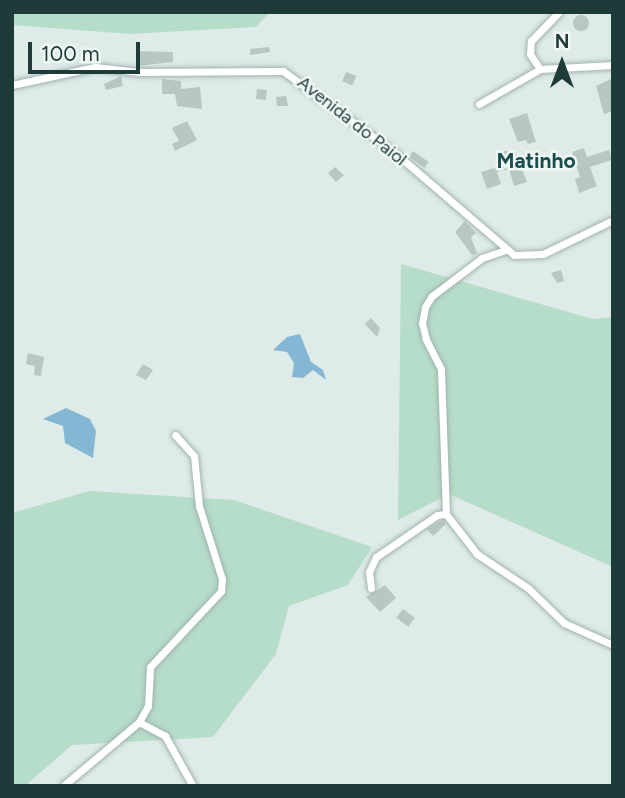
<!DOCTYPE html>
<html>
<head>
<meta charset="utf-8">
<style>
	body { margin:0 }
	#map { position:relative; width:625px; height:798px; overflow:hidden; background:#deebe8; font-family:Figtree,sans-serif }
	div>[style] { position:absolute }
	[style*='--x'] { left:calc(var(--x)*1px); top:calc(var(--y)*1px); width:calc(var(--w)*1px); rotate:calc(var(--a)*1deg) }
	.green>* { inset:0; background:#b6ddc9 }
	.water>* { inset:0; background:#83b7d3 }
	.building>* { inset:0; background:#b7c8c4; transform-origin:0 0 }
	.round { border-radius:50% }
	.roads { filter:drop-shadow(0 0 2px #a1b3b0) drop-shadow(0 0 2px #a1b3b0) }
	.street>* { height:7px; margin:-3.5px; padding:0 3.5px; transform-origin:3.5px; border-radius:3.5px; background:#fff }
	span { translate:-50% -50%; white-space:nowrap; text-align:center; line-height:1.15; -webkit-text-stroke:5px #eff7f5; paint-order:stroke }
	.street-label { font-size:18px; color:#1f3b39 }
	.quarter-label { font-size:21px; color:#1a4e4c; font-weight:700 }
	.frame { position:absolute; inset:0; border:14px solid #1f3b39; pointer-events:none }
	.north { position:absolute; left:527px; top:28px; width:70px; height:70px; -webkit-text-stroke:5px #eff7f5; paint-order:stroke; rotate:0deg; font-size:19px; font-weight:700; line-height:28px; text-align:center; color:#1f3b39 }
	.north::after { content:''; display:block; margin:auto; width:24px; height:32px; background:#1f3b39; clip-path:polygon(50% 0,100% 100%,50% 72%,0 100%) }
	.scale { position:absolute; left:28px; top:42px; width:112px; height:32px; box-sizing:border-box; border:4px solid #1f3b39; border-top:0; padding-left:9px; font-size:21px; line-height:24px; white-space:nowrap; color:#1f3b39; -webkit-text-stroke:5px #eff7f5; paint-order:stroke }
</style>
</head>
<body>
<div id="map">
	<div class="green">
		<div style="clip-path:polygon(12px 12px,270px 12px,256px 27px,130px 34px,12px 25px)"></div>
		<div style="clip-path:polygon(401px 264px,593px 319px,613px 317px,613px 567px,449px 494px,398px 520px)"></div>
		<div style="clip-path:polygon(90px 491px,234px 500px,372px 547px,348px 585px,289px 606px,276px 654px,213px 737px,72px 745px,25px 786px,12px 786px,12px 513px)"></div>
	</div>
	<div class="water">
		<div style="clip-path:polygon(300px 334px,311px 362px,323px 370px,326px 380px,313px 370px,303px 378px,292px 377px,294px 363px,287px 352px,273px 350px,287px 337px)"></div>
		<div style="clip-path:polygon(66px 408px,90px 419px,96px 431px,93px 458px,65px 443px,63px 426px,43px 419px)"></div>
	</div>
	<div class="building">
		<div class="round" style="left:573px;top:15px;width:16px;height:16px"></div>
		<div style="clip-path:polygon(269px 47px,270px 52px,250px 55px,250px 49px)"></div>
		<div style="clip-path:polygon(137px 51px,173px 52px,173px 62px,137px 66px)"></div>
		<div style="left:346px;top:72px;width:11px;height:10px;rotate:22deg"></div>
		<div style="clip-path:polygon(121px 76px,123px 86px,106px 90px,104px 84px)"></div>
		<div style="clip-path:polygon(162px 79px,181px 81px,181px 89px,200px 87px,202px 109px,177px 106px,175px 94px,162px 94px)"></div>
		<div style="clip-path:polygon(611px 79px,613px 111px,604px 114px,596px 86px)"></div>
		<div style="left:257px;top:89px;width:10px;height:10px;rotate:6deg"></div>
		<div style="clip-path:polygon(286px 96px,288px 106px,277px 106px,276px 97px)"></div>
		<div style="clip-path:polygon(527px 113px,536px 142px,528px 144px,526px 140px,518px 142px,509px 119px)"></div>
		<div style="clip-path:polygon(187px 121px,197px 140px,175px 151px,172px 144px,179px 141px,172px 128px)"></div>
		<div style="clip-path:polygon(584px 148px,587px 157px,609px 150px,612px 160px,590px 167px,597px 186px,579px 193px,575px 179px,580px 177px,572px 152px)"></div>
		<div style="left:413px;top:151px;width:19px;height:7px;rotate:35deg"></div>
		<div style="clip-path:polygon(505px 151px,515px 151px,527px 182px,514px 186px,509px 169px,497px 172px,501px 184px,487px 189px,481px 172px,498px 167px,495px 154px)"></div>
		<div style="clip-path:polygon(335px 167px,344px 175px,336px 182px,328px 173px)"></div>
		<div style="clip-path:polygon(465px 221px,476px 233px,471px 237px,477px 254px,472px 255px,455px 232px)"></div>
		<div style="clip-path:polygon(561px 270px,564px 281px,557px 283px,551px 273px)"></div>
		<div style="clip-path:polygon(371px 318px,380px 328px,377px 337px,365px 324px)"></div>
		<div style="clip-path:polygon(28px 353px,44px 357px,41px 376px,34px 375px,35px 366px,26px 364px)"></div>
		<div style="clip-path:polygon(143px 364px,153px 370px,146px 380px,136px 375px)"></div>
		<div style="clip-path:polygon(443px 520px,446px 524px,433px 536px,427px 529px)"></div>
		<div style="clip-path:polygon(385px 585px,396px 598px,380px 612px,366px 597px)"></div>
		<div style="left:403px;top:609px;width:15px;height:11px;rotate:37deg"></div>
	</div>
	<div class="roads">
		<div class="street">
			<div style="--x:540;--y:69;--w:18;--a:-124"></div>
			<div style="--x:530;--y:54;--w:13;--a:-86"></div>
			<div style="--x:531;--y:41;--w:40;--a:-46"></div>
			<div style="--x:12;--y:85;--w:85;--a:-12.2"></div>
			<div style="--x:95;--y:67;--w:44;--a:6.5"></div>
			<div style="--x:139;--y:72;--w:144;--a:-0.4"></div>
			<div style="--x:283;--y:71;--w:137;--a:36.1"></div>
			<div style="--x:394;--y:152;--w:158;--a:40.6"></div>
			<div style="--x:514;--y:255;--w:29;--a:-2"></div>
			<div style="--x:543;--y:254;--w:78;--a:-25.9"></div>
			<div style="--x:479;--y:104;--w:70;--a:-29.8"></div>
			<div style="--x:540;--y:69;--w:73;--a:-3.1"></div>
			<div style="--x:446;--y:514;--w:145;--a:-92"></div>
			<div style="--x:441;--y:369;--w:34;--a:-117"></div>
			<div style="--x:426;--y:339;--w:16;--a:-104"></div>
			<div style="--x:422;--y:323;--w:16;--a:-79"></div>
			<div style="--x:425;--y:307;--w:13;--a:-58"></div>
			<div style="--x:432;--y:296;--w:63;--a:-37.2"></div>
			<div style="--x:482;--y:258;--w:24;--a:-19"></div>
			<div style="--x:371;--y:588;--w:16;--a:-97"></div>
			<div style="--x:369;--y:572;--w:17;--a:-65"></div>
			<div style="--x:376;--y:557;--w:74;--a:-34.5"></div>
			<div style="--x:437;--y:515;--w:9;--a:-6"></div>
			<div style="--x:446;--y:514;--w:51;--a:52.2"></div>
			<div style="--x:477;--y:554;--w:61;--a:33.7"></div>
			<div style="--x:528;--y:588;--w:50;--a:44.2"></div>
			<div style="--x:564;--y:623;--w:54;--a:24.2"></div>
			<div style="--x:139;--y:722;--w:30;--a:28"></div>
			<div style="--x:165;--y:736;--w:57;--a:60.8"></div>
			<div style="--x:63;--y:786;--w:99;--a:-40.1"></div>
			<div style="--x:139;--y:722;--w:18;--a:-61"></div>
			<div style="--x:148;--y:706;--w:39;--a:-87"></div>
			<div style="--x:150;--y:667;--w:104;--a:-46.9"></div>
			<div style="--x:221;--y:591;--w:12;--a:-85"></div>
			<div style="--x:222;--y:579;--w:77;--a:-107.5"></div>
			<div style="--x:199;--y:506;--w:50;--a:-95.7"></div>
			<div style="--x:194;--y:456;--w:28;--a:-132"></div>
		</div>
	</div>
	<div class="street-label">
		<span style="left:352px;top:121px;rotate:38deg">Avenida do Paiol</span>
	</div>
	<div class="quarter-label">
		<span style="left:536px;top:161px">Matinho</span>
	</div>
	<div class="frame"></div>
	<div class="north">N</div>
	<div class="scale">100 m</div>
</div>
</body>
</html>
